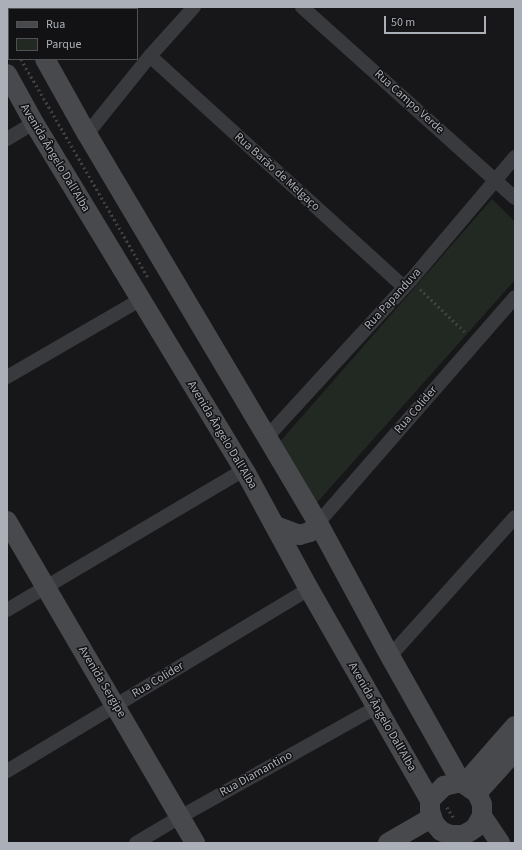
<!DOCTYPE html>
<html>
<head>
<meta charset="utf-8">
<style>
	body { margin:0 }
	#map { position:relative; width:522px; height:850px; overflow:hidden; background:#171719; font-family:"Source Sans 3",sans-serif }
	div>[style] { position:absolute }
	[style*='--x'] { left:calc(var(--x)*1px); top:calc(var(--y)*1px); width:calc(var(--w)*1px); rotate:calc(var(--a)*1deg) }
	.green>* { inset:0; background:#222923 }
	.path>* { height:2.5px; margin-top:-1.25px; transform-origin:0; background:repeating-linear-gradient(90deg,#3f4144 0 2px,transparent 0 5px) }
	.street>* { height:14px; margin:-7px; padding:0 7px; transform-origin:7px; border-radius:7px; background:#393a3e }
	.secondary>* { height:20px; margin:-10px; padding:0 10px; transform-origin:10px; border-radius:10px; background:#47494d }
	span { translate:-50% -50%; white-space:nowrap; text-align:center; line-height:1.15; -webkit-text-stroke:3px #121214; paint-order:stroke }
	.street-label { font-size:12px; color:#abafb7 }
	.frame { position:absolute; inset:0; border:8px solid #abafb7; pointer-events:none }
	.legend { position:absolute; left:8px; top:8px; width:130px; height:52px; box-sizing:border-box; background:#121214; border:1px solid #4f5155; margin:0; padding:5px 7px; list-style:none; font-size:12px; color:#abafb7 }
	.legend li { display:flex; align-items:center; gap:8px; height:20px }
	.legend b { width:20px; border:1px solid #4f5155 }
	.scale { position:absolute; left:384px; top:16px; width:102px; height:18px; box-sizing:border-box; border:2px solid #abafb7; border-top:0; padding-left:5px; font-size:12px; line-height:14px; white-space:nowrap; color:#abafb7; -webkit-text-stroke:3px #121214; paint-order:stroke }
</style>
</head>
<body>
<div id="map">
	<div class="green">
		<div style="clip-path:polygon(492px 199px,515px 222px,515px 280px,313px 507px,278px 444px)"></div>
	</div>
	<div class="path">
		<div style="--x:21;--y:59;--w:252;--a:59.8"></div>
		<div style="--x:420;--y:289;--w:64;--a:43.7"></div>
		<div style="--x:447;--y:807;--w:13;--a:58"></div>
	</div>
	<div class="street">
		<div style="--x:302;--y:7;--w:286;--a:41.9"></div>
		<div style="--x:150;--y:56;--w:343;--a:42.3"></div>
		<div style="--x:87;--y:134;--w:100;--a:-51.1"></div>
		<div style="--x:150;--y:56;--w:66;--a:-48.1"></div>
		<div style="--x:7;--y:139;--w:31;--a:-31"></div>
		<div style="--x:7;--y:377;--w:154;--a:-30.1"></div>
		<div style="--x:267;--y:437;--w:213;--a:-47.5"></div>
		<div style="--x:411;--y:280;--w:161;--a:-49.8"></div>
		<div style="--x:318;--y:523;--w:300;--a:-48.9"></div>
		<div style="--x:7;--y:610;--w:275;--a:-30.6"></div>
		<div style="--x:390;--y:656;--w:187;--a:-48"></div>
		<div style="--x:7;--y:771;--w:353;--a:-31.1"></div>
		<div style="--x:136;--y:843;--w:51;--a:-30.6"></div>
		<div style="--x:180;--y:817;--w:226;--a:-29.2"></div>
	</div>
	<div class="secondary">
		<div style="--x:7;--y:20;--w:2;--a:-27"></div>
		<div style="--x:45;--y:59;--w:86;--a:60.8"></div>
		<div style="--x:87;--y:134;--w:452;--a:59.3"></div>
		<div style="--x:318;--y:523;--w:151;--a:61.6"></div>
		<div style="--x:390;--y:656;--w:145;--a:60.6"></div>
		<div style="--x:7;--y:74;--w:56;--a:61.1"></div>
		<div style="--x:34;--y:123;--w:409;--a:58.8"></div>
		<div style="--x:246;--y:473;--w:132;--a:61.5"></div>
		<div style="--x:309;--y:589;--w:243;--a:60.2"></div>
		<div style="--x:7;--y:521;--w:373;--a:59.7"></div>
		<div style="--x:276;--y:526;--w:25;--a:21"></div>
		<div style="--x:299;--y:535;--w:11;--a:-15"></div>
		<div style="--x:310;--y:532;--w:12;--a:-48"></div>
		<div style="--x:461;--y:782;--w:19;--a:35"></div>
		<div style="--x:477;--y:793;--w:12;--a:66"></div>
		<div style="--x:482;--y:804;--w:12;--a:90"></div>
		<div style="--x:482;--y:816;--w:14;--a:120"></div>
		<div style="--x:475;--y:828;--w:7;--a:146"></div>
		<div style="--x:469;--y:832;--w:7;--a:153"></div>
		<div style="--x:463;--y:835;--w:13;--a:180"></div>
		<div style="--x:450;--y:835;--w:10;--a:-156"></div>
		<div style="--x:441;--y:831;--w:11;--a:-131"></div>
		<div style="--x:434;--y:823;--w:13;--a:-108"></div>
		<div style="--x:430;--y:811;--w:11;--a:-90"></div>
		<div style="--x:430;--y:800;--w:20;--a:-45"></div>
		<div style="--x:444;--y:786;--w:17;--a:-13"></div>
		<div style="--x:465;--y:783;--w:76;--a:-48.7"></div>
		<div style="--x:477;--y:793;--w:57;--a:-47.9"></div>
		<div style="--x:482;--y:816;--w:32;--a:56"></div>
		<div style="--x:388;--y:843;--w:50;--a:-30.2"></div>
	</div>
	<div class="street-label">
		<span style="left:409px;top:102px;rotate:42deg">Rua Campo Verde</span>
		<span style="left:55px;top:158px;rotate:59deg">Avenida Ângelo Dall'Alba</span>
		<span style="left:277px;top:172px;rotate:42deg">Rua Barão de Melgaço</span>
		<span style="left:393px;top:299px;rotate:-48deg">Rua Papanduva</span>
		<span style="left:416px;top:410px;rotate:-49deg">Rua Colider</span>
		<span style="left:222px;top:435px;rotate:59deg">Avenida Ângelo Dall'Alba</span>
		<span style="left:158px;top:680px;rotate:-31deg">Rua Colider</span>
		<span style="left:102px;top:682px;rotate:59deg">Avenida Sergipe</span>
		<span style="left:382px;top:717px;rotate:60deg">Avenida Ângelo Dall'Alba</span>
		<span style="left:256px;top:774px;rotate:-29deg">Rua Diamantino</span>
	</div>
	<div class="frame"></div>
	<ul class="legend">
	<li><b style="height:5px;background:#47494d"></b>Rua</li>
	<li><b style="height:11px;background:#222923"></b>Parque</li>
	</ul>
	<div class="scale">50 m</div>
</div>
</body>
</html>
